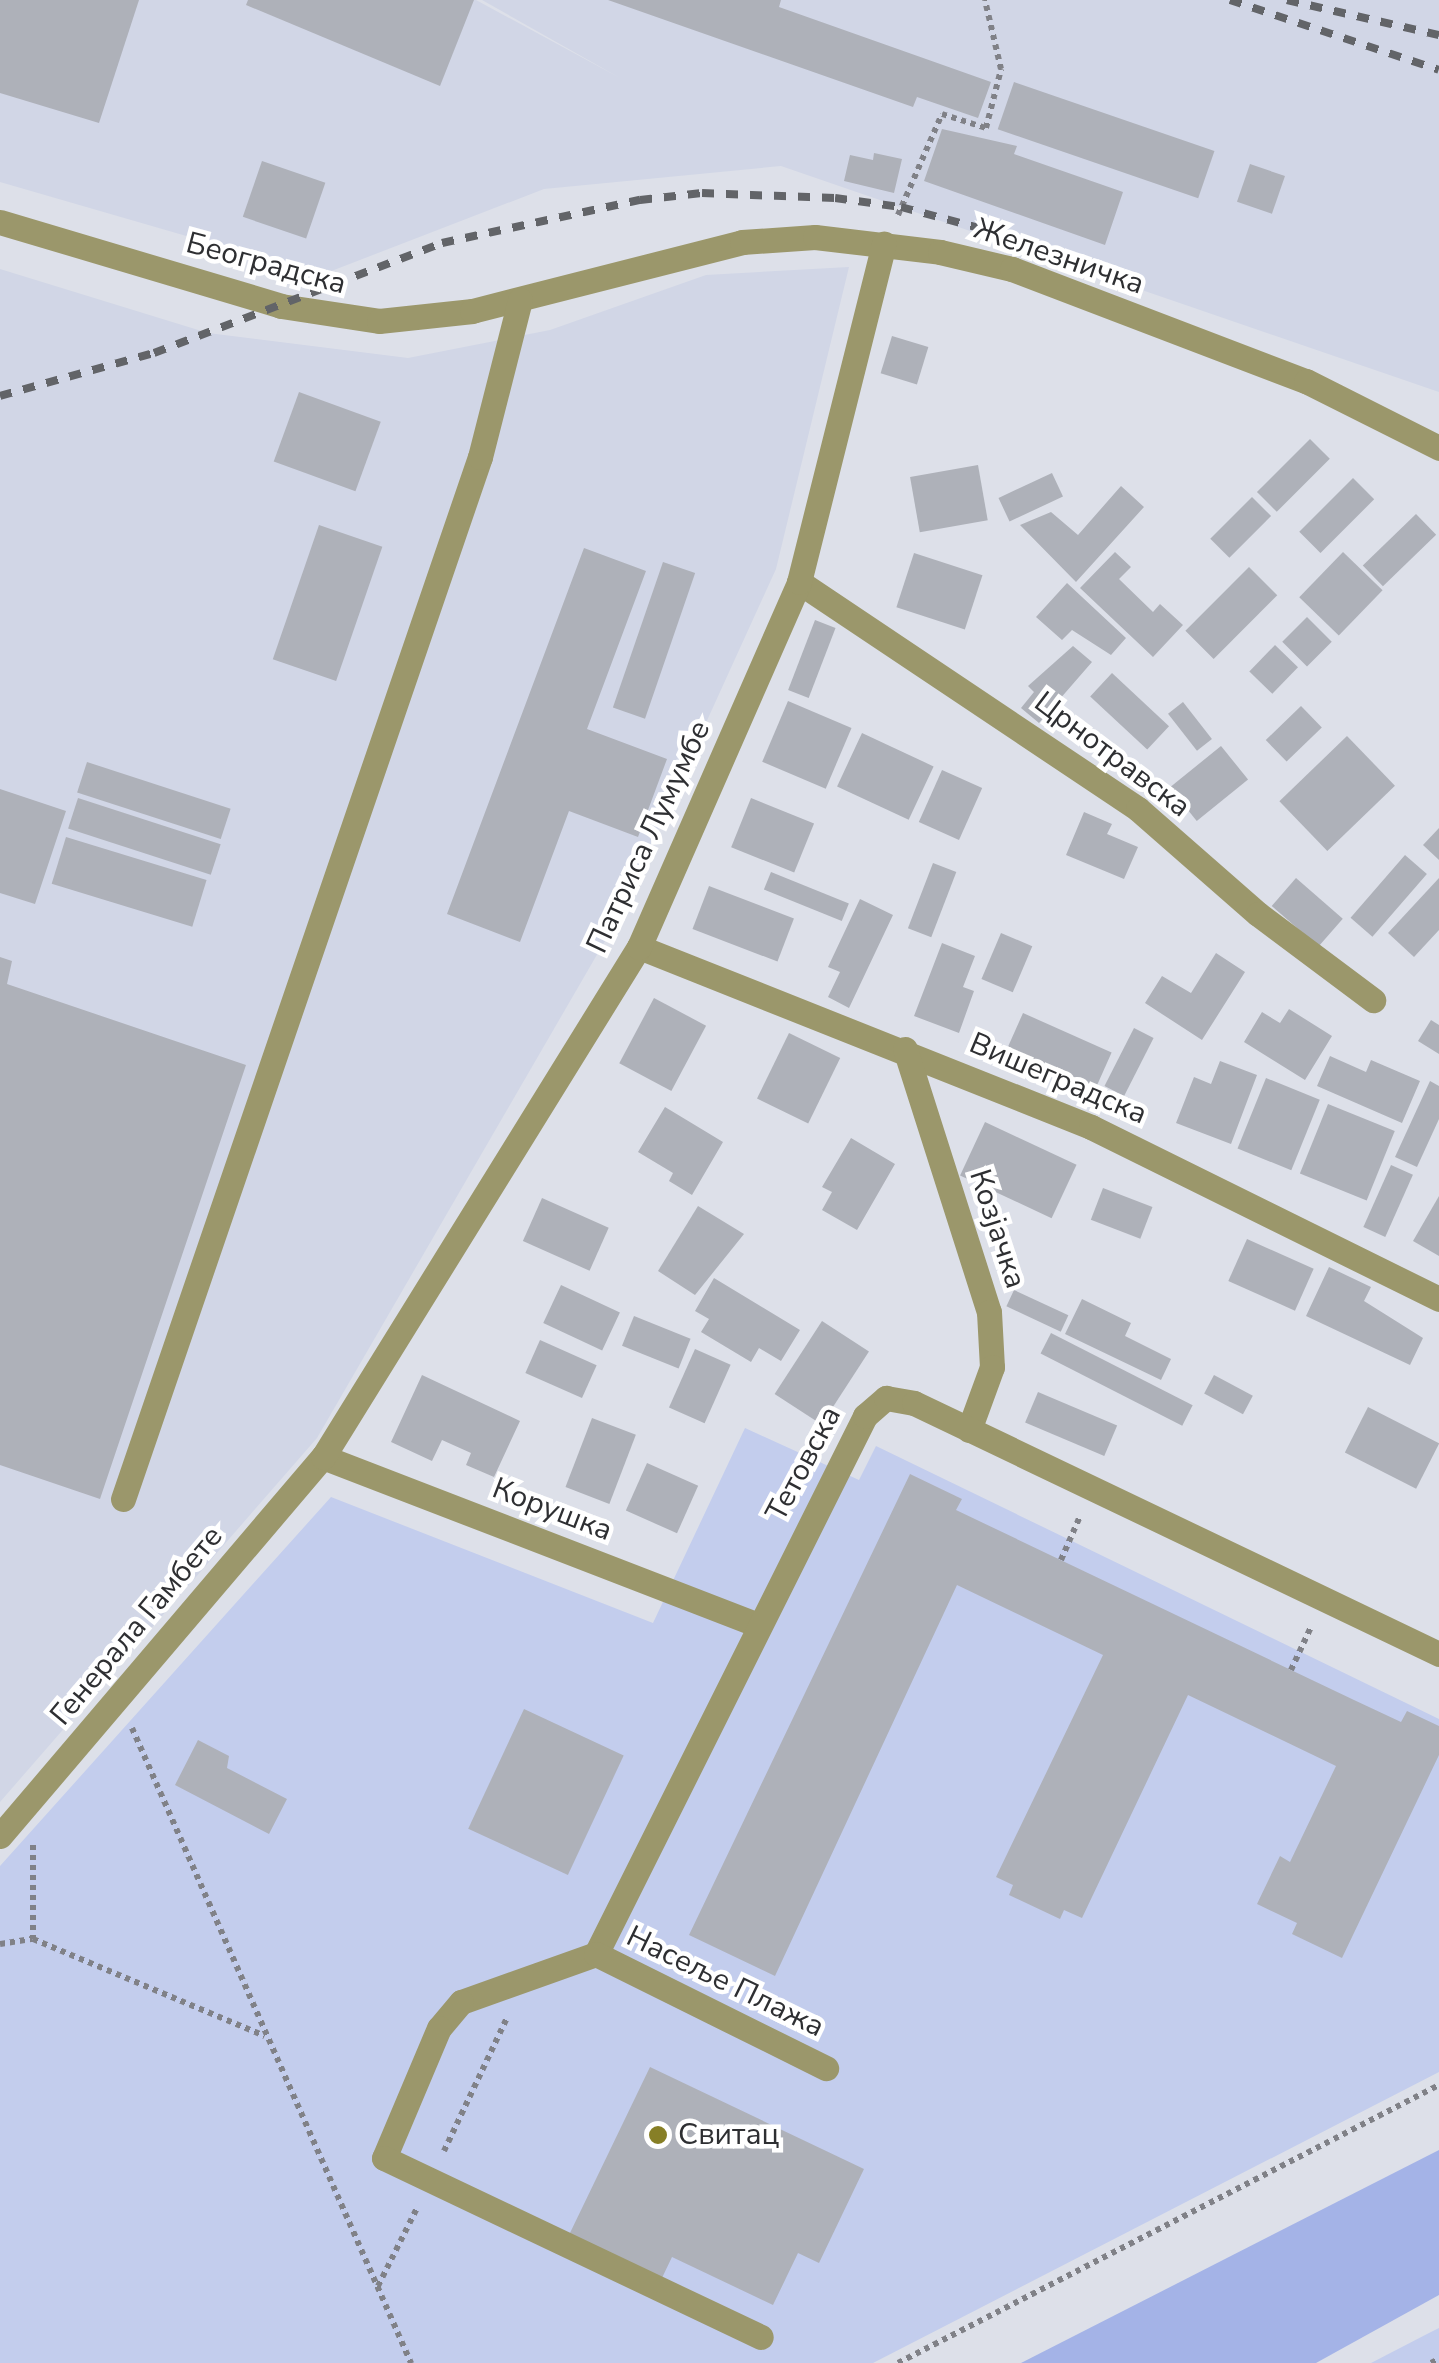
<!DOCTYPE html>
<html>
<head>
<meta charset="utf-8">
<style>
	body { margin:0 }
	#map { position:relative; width:1439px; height:2363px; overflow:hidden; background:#dde0e9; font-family:"Nunito Sans",sans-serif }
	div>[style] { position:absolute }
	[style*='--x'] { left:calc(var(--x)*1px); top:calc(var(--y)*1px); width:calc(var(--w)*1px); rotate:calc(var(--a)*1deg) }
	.built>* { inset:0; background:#d1d6e6 }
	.green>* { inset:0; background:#c3cded }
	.water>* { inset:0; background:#a4b3e7 }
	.building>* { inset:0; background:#aeb1b9; transform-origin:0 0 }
	.path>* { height:6px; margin-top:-3px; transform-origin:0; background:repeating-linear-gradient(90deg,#808187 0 5px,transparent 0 10px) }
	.minor>* { height:25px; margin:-12.5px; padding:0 12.5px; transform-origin:12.5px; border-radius:12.5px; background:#9b976b }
	.rail>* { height:8px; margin-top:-4px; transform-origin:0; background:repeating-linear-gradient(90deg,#626468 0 12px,transparent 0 24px) }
	.dots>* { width:28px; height:28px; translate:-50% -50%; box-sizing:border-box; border:5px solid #fff; border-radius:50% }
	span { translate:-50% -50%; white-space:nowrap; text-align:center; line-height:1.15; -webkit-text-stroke:9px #fff; paint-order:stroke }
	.street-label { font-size:30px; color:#2e2f32 }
	.poi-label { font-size:30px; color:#2e2f32 }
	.left { translate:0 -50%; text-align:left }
</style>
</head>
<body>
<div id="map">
	<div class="built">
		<div style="clip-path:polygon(0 0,476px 0,620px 78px,482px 0,1439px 0,1439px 392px,781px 166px,544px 189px,321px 275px,0 182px)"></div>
		<div style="clip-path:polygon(849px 267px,776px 569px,613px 927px,317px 1438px,0 1802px,0 269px,208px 333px,408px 358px,550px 330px,706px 275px)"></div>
	</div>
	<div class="green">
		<div style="clip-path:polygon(745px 1428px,859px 1480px,876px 1446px,1439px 1719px,1439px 2072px,873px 2363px,0 2363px,0 1866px,331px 1497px,653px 1623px)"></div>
		<div style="clip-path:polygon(1439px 2328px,1439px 2363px,1371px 2363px,1429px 2333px)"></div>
	</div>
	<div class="water">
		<div style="clip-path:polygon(1439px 2150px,1439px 2295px,1316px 2363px,1021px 2363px)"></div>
	</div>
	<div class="building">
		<div style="clip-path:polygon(0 0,139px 0,99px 123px,0 93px)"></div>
		<div style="clip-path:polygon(248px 0,474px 0,440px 86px,246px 5px)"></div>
		<div style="clip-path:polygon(608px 0,781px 0,779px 7px,991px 82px,978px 118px,917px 97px,913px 107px)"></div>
		<div style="left:1014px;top:82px;width:212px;height:50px;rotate:19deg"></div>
		<div style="clip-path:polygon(942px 129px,1017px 146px,1014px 154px,1123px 192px,1105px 245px,924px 181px)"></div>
		<div style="clip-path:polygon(874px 153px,902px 159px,894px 193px,844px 181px,850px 155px,873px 160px)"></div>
		<div style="left:262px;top:161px;width:67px;height:59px;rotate:19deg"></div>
		<div style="left:1250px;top:164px;width:37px;height:40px;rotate:19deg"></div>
		<div style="left:892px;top:336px;width:38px;height:39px;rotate:17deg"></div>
		<div style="left:299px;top:392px;width:87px;height:74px;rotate:20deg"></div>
		<div style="left:1310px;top:439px;width:28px;height:75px;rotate:45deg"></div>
		<div style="left:978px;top:465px;width:56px;height:69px;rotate:80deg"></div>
		<div style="left:1052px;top:473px;width:26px;height:59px;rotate:65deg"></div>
		<div style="left:1353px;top:478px;width:30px;height:76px;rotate:45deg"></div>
		<div style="clip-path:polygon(1121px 486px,1144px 507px,1076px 582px,1020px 525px,1051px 512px,1078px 535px)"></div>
		<div style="left:1252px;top:497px;width:27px;height:59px;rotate:45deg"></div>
		<div style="left:1416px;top:514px;width:29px;height:74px;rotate:46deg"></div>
		<div style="left:319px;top:525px;width:67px;height:142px;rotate:19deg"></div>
		<div style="clip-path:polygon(584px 548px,646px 571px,587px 729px,667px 759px,638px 837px,569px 811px,520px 942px,447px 914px)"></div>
		<div style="clip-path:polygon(1115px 552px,1131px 567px,1119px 579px,1153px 612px,1160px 604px,1183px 625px,1153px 657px,1080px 588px)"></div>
		<div style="left:1343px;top:552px;width:55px;height:63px;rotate:44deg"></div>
		<div style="left:914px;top:553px;width:72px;height:57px;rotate:18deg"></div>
		<div style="left:663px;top:562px;width:34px;height:154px;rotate:19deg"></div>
		<div style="left:1249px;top:567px;width:40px;height:90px;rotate:45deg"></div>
		<div style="clip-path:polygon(1067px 583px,1126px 638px,1111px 655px,1072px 630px,1062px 640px,1036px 617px)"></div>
		<div style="left:1307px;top:617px;width:35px;height:35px;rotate:45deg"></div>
		<div style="left:815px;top:620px;width:22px;height:75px;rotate:21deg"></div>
		<div style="left:1275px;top:645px;width:32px;height:37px;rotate:44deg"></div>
		<div style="clip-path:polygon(1073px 646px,1092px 662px,1039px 723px,1021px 708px,1034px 692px,1028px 686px)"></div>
		<div style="left:1112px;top:673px;width:78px;height:32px;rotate:43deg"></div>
		<div style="left:788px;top:701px;width:69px;height:66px;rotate:23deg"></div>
		<div style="left:1183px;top:702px;width:47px;height:19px;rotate:52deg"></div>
		<div style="left:1301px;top:706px;width:30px;height:49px;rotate:46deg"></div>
		<div style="left:862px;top:733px;width:79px;height:59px;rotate:25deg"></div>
		<div style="left:1347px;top:736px;width:69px;height:94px;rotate:46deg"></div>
		<div style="left:1221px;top:746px;width:43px;height:66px;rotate:51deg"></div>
		<div style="left:87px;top:762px;width:151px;height:32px;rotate:18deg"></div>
		<div style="left:942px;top:770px;width:44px;height:57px;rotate:24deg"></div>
		<div style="clip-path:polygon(0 789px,66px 811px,35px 904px,0 893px)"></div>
		<div style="left:78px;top:798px;width:150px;height:32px;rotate:18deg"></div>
		<div style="left:751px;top:798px;width:68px;height:53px;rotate:22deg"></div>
		<div style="clip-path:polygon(1084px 812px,1112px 824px,1107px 834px,1138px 847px,1124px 879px,1066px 855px)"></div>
		<div style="clip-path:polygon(1439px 828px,1439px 860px,1423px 845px)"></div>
		<div style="left:66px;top:837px;width:147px;height:49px;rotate:17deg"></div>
		<div style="left:1405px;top:855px;width:29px;height:83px;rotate:41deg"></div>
		<div style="left:933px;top:863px;width:25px;height:70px;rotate:21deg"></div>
		<div style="left:771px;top:872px;width:84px;height:19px;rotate:22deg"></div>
		<div style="left:1296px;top:878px;width:62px;height:37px;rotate:41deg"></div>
		<div style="clip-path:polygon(1439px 878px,1439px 930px,1414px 957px,1388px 933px)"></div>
		<div style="left:709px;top:886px;width:91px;height:46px;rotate:21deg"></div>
		<div style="clip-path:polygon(860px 899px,893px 915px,849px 1008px,828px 997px,840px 972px,828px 967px)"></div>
		<div style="left:1001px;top:933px;width:34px;height:50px;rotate:23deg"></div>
		<div style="clip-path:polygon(942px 943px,975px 956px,963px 987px,974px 991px,959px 1033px,914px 1016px)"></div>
		<div style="clip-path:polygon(1216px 953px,1245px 972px,1202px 1040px,1145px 1003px,1162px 976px,1191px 993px)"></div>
		<div style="clip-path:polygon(0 957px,12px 961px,7px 984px,246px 1065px,100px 1499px,0 1465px)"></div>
		<div style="left:654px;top:998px;width:59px;height:74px;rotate:28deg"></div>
		<div style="clip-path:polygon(1289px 1009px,1332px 1036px,1305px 1080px,1244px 1042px,1262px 1012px,1280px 1023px)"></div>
		<div style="left:1023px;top:1013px;width:97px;height:38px;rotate:24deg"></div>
		<div style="clip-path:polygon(1431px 1020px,1439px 1025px,1439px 1054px,1418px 1041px)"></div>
		<div style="left:1134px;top:1028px;width:22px;height:65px;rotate:27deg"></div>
		<div style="left:789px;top:1033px;width:57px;height:73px;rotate:26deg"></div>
		<div style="clip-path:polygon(1330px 1056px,1366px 1072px,1371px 1060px,1420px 1081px,1402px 1123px,1317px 1086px)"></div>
		<div style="clip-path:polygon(1220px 1061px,1257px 1075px,1231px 1144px,1176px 1123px,1194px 1077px,1211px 1084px)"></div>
		<div style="left:1266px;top:1078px;width:58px;height:76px;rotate:22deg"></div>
		<div style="clip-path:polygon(1430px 1081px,1439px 1086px,1439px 1119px,1417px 1167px,1395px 1157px)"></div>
		<div style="left:1328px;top:1104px;width:72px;height:75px;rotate:22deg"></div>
		<div style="clip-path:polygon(665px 1107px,723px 1142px,692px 1195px,669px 1181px,673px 1173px,638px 1152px)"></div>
		<div style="left:985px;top:1122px;width:101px;height:59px;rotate:25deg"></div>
		<div style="clip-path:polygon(851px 1138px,895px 1164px,857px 1230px,822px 1210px,832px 1192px,822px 1187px)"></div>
		<div style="left:1391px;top:1165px;width:24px;height:68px;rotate:24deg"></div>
		<div style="left:1103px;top:1188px;width:53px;height:34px;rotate:21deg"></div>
		<div style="clip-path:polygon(1439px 1196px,1439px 1256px,1413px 1241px)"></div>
		<div style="left:542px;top:1198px;width:73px;height:47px;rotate:24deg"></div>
		<div style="clip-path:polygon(698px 1206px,744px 1234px,695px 1295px,658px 1271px)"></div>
		<div style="left:1247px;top:1239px;width:73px;height:46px;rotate:24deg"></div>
		<div style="clip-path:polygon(1329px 1267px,1371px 1287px,1364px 1301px,1423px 1338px,1410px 1365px,1306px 1316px)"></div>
		<div style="clip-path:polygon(714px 1278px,800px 1330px,781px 1361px,759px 1348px,751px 1362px,701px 1332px,709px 1319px,695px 1311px)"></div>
		<div style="left:561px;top:1285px;width:65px;height:42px;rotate:25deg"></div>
		<div style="left:1014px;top:1290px;width:60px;height:18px;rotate:25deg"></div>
		<div style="clip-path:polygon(1082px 1299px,1131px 1323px,1125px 1336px,1171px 1359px,1161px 1380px,1065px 1334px)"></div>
		<div style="left:634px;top:1316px;width:61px;height:32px;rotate:22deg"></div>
		<div style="left:822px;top:1321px;width:56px;height:87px;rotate:33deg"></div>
		<div style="left:1051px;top:1333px;width:159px;height:23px;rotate:27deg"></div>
		<div style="left:540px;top:1340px;width:62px;height:36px;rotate:24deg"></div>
		<div style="left:695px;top:1349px;width:39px;height:64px;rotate:24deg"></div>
		<div style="clip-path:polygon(422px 1375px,520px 1421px,494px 1477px,466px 1465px,471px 1453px,442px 1440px,432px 1461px,391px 1442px)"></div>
		<div style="left:1214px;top:1375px;width:44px;height:21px;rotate:28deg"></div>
		<div style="left:1038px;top:1392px;width:86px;height:33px;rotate:23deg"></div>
		<div style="left:1368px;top:1407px;width:80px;height:51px;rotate:27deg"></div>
		<div style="left:592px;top:1418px;width:47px;height:74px;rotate:21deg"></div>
		<div style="left:647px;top:1463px;width:56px;height:52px;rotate:24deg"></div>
		<div style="clip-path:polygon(910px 1474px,962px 1499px,956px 1510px,1354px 1700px,1401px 1722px,1407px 1711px,1439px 1726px,1439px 1755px,1342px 1958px,1292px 1934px,1297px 1923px,1257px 1904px,1280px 1856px,1290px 1862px,1336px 1766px,1188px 1695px,1082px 1918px,1064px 1910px,1060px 1919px,1009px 1895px,1013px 1885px,996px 1877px,1103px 1655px,957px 1585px,775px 1976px,689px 1935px)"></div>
		<div style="left:524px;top:1709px;width:110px;height:132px;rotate:25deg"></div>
		<div style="clip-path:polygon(198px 1740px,229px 1756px,227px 1768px,287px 1799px,269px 1834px,175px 1785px)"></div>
		<div style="clip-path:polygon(650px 2067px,864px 2169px,819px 2263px,798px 2253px,773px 2305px,672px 2257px,661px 2280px,569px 2235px)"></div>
	</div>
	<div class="path">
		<div style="--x:898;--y:215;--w:110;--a:-66.5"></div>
		<div style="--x:942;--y:114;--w:46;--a:17.7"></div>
		<div style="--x:986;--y:128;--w:61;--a:-75.7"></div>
		<div style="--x:1001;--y:69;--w:71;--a:-103.1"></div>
		<div style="--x:1061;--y:1560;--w:48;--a:-66.6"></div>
		<div style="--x:1291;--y:1670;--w:47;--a:-65.1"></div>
		<div style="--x:132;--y:1728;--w:694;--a:66.28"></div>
		<div style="--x:33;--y:1845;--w:94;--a:90"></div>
		<div style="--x:0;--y:1944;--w:33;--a:-9"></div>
		<div style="--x:33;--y:1939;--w:251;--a:22.7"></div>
		<div style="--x:444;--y:2151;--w:147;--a:-64.7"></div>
		<div style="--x:378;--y:2286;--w:87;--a:-63.4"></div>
		<div style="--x:898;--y:2363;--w:608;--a:-27.2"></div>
		<div style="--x:1431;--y:2363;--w:9;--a:-27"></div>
	</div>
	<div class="minor">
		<div style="--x:0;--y:222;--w:293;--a:16.6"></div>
		<div style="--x:281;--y:306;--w:99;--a:8.7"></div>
		<div style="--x:379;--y:321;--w:94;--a:-6.1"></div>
		<div style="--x:472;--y:311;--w:279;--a:-14.3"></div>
		<div style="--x:742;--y:242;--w:73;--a:-3.9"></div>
		<div style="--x:815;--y:237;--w:126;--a:6.8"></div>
		<div style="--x:940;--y:252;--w:74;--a:13.3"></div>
		<div style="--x:1012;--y:269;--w:315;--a:20.9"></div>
		<div style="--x:1306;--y:381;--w:149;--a:26.7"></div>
		<div style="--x:799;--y:582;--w:408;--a:33.8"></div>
		<div style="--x:1138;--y:809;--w:159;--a:41.2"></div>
		<div style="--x:1258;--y:914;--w:144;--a:36.8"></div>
		<div style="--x:639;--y:947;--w:487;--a:21.7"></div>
		<div style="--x:1091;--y:1127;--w:388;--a:26.3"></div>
		<div style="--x:905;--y:1049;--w:276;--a:72.3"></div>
		<div style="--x:989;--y:1312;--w:55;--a:86.9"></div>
		<div style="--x:992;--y:1367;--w:67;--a:110.1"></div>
		<div style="--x:323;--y:1457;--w:464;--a:21.1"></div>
		<div style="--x:123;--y:1499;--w:1101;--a:-71.09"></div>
		<div style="--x:480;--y:457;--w:162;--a:-75.7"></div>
		<div style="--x:0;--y:1836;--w:498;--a:-49.6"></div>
		<div style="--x:323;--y:1457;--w:600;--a:-58.22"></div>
		<div style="--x:639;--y:947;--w:399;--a:-66.3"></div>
		<div style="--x:799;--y:582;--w:349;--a:-75.9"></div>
		<div style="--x:596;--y:1954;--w:602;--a:-63.43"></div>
		<div style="--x:865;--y:1416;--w:28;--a:-41"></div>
		<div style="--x:886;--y:1398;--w:28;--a:10"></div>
		<div style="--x:914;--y:1403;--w:582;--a:25.55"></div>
		<div style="--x:596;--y:1954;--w:143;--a:160.4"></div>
		<div style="--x:461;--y:2002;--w:34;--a:130"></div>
		<div style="--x:439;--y:2028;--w:141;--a:112.9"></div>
		<div style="--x:384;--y:2158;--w:417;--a:25.4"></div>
		<div style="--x:596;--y:1954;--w:257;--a:26.4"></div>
	</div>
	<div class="rail">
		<div style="--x:1230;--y:0;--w:220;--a:18.5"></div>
		<div style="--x:1287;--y:0;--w:156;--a:13"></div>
		<div style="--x:0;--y:396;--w:160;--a:-15.6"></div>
		<div style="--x:154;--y:353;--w:308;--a:-20.9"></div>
		<div style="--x:442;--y:243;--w:203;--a:-12.3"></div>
		<div style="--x:640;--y:200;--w:62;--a:-6.4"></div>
		<div style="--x:702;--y:193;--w:133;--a:2.2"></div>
		<div style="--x:835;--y:198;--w:67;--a:7.8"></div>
		<div style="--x:901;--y:207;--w:92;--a:15.1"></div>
	</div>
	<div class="dots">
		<div style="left:658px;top:2135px;background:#877f26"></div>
	</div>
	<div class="street-label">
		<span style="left:1059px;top:257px;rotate:19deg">Железничка</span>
		<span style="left:266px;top:264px;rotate:15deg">Београдска</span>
		<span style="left:1112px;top:755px;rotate:37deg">Црнотравска</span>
		<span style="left:649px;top:837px;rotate:-65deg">Патриса Лумумбе</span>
		<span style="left:1058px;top:1079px;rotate:23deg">Вишеградска</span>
		<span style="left:997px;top:1229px;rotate:72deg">Козјачка</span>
		<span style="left:804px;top:1464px;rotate:-62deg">Тетовска</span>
		<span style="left:552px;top:1510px;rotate:21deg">Корушка</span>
		<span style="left:137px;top:1626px;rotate:-50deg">Генерала Гамбете</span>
		<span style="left:725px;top:1982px;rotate:26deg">Насеље Плажа</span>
	</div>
	<div class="poi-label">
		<span class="left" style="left:678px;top:2135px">Свитац</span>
	</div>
</div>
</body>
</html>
